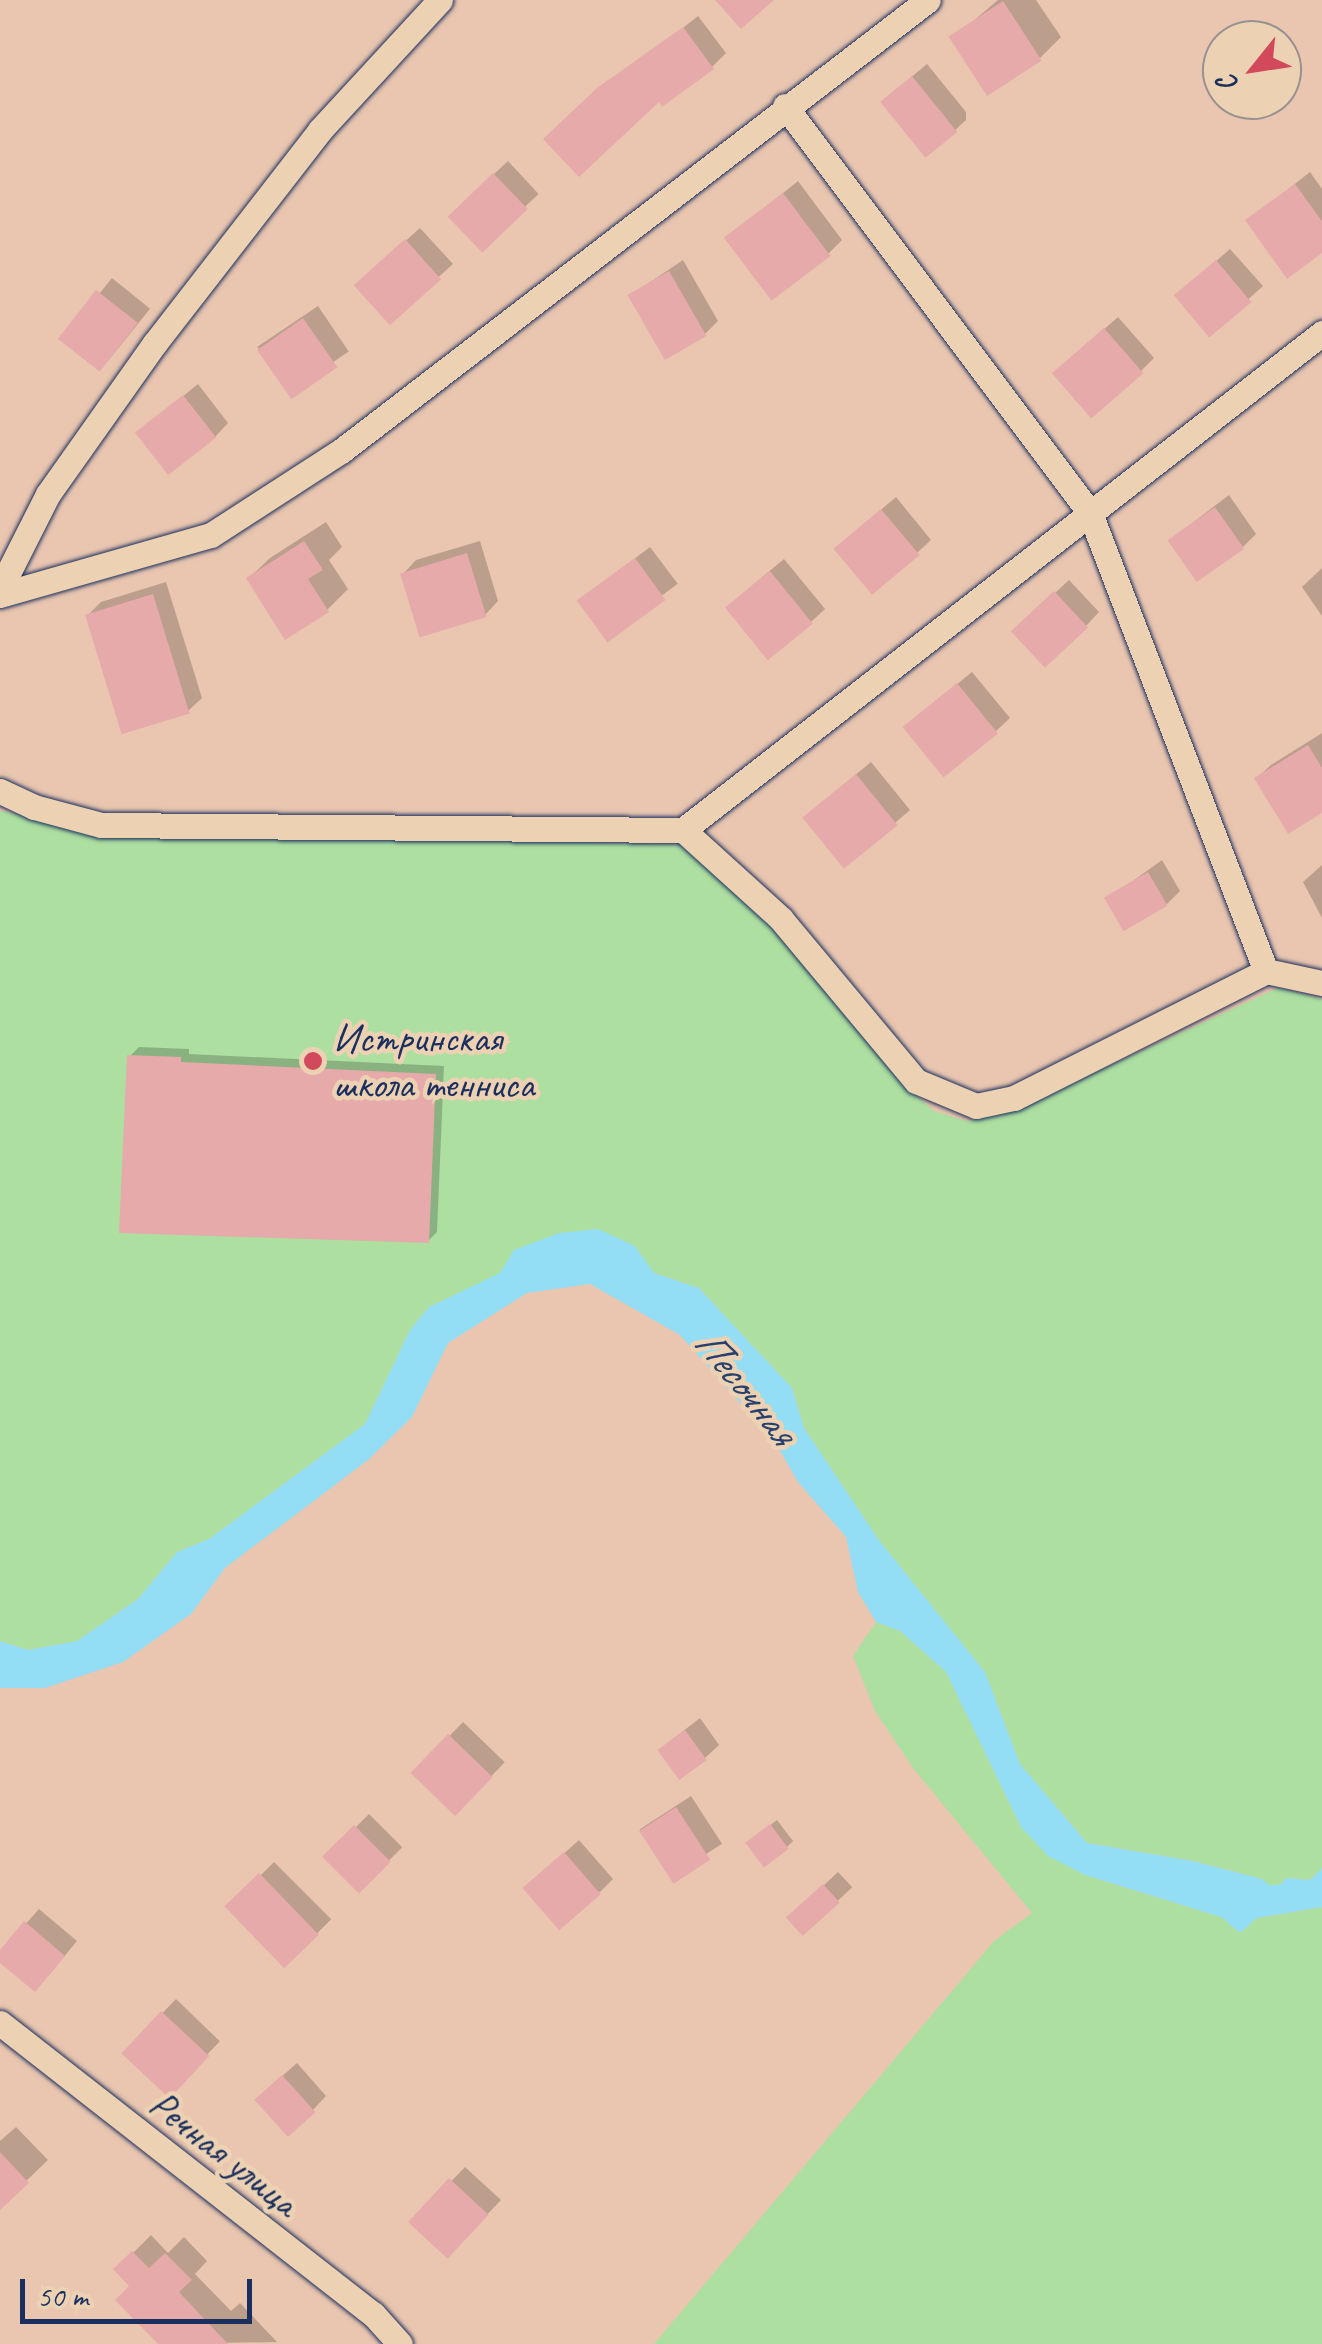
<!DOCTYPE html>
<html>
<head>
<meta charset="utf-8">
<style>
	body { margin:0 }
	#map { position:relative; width:1322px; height:2344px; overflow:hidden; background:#eac6b0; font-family:Caveat,sans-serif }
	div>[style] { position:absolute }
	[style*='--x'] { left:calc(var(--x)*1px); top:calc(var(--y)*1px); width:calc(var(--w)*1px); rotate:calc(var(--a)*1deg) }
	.green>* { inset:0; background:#addfa0 }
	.water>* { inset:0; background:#93ddf5 }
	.shadow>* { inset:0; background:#0003; transform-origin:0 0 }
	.building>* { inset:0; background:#e5aaa9; transform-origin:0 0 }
	.roads { filter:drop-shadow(0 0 2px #1b2f5e) drop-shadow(0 0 2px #1b2f5e) }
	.minor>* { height:25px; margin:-12.5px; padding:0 12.5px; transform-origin:12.5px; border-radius:12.5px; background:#ecd2b3 }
	.dots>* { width:28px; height:28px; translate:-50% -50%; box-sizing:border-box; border:5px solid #ecd2b3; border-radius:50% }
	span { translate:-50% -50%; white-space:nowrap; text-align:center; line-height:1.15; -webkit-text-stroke:9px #ecd2b3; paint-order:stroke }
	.poi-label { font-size:40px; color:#1b2f5e }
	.left { translate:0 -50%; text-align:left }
	.street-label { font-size:40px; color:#1b2f5e }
	.water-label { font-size:42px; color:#27406d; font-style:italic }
	.north { position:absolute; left:1202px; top:20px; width:100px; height:100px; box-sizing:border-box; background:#ecd2b3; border:2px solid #989191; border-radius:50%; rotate:240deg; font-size:28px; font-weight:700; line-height:40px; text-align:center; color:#1b2f5e }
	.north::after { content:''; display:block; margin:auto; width:35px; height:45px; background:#d1495b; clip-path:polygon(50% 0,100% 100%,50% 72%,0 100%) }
	.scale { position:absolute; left:20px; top:2279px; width:232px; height:45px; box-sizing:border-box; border:5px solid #1b2f5e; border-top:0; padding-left:12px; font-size:30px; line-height:35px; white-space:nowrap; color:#1b2f5e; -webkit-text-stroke:8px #ecd2b3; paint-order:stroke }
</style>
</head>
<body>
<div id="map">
	<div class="green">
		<div style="clip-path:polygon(0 811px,112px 830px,687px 845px,709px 852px,904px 1085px,934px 1111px,967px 1121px,1012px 1111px,1278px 988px,1322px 999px,1322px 1868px,1310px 1880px,1286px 1878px,1280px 1885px,1268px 1885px,1262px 1879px,1193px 1861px,1087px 1843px,1020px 1764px,985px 1672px,878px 1539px,804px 1428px,792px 1388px,699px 1288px,654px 1273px,635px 1246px,501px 1273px,429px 1307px,410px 1330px,365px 1424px,209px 1539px,177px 1552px,138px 1599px,77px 1641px,28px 1650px,0 1641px)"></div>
		<div style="clip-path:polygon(876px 1622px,900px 1631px,946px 1672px,1021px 1827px,1085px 1875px,1221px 1917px,1240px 1933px,1257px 1918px,1322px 1907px,1322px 2344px,654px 2344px,995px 1940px,1032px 1913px,913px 1768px,875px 1711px,853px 1656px)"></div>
	</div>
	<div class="water">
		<div style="clip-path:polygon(598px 1229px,635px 1246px,654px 1273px,699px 1288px,792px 1388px,804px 1428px,878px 1539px,985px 1672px,1020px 1764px,1087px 1843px,1193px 1861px,1262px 1879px,1269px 1885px,1280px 1885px,1286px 1878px,1310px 1880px,1322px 1868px,1322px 1907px,1257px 1918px,1240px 1933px,1221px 1917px,1085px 1875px,1048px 1856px,1021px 1827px,946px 1672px,900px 1631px,876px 1622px,858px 1592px,846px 1537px,798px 1482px,775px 1442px,680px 1335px,590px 1284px,527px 1293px,448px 1343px,412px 1417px,368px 1460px,225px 1568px,191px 1614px,123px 1662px,45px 1688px,0 1688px,0 1641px,28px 1650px,77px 1641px,138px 1599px,177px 1552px,209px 1539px,365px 1424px,410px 1330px,429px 1307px,500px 1273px,514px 1250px,559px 1233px)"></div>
	</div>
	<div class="shadow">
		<div style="clip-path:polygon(998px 0,1036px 0,1061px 37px,1040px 58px,953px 38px)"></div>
		<div style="clip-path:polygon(698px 16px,726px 53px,712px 67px,663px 104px,659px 98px,560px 125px)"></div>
		<div style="clip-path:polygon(927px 64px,966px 112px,966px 120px,951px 134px,897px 89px)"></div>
		<div style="left:508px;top:161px;width:45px;height:80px;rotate:47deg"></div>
		<div style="clip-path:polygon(1310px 172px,1322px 189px,1322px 250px,1248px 221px)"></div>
		<div style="clip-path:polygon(798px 181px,842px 240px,828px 254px,727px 238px)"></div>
		<div style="clip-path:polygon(420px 228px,453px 264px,389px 322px,371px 272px)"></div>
		<div style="clip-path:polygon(1230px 249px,1263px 286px,1211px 333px,1192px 282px)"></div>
		<div style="clip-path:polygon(683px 260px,718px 321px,705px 334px,631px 295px)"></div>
		<div style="left:112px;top:278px;width:49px;height:80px;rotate:39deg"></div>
		<div style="left:318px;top:306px;width:55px;height:73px;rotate:56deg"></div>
		<div style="clip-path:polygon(1118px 317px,1154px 358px,1141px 371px,1069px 360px)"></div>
		<div style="clip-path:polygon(198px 384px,228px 423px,215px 437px,139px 432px)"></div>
		<div style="clip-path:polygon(1229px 495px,1256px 534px,1243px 547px,1170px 540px)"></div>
		<div style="clip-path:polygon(896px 497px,931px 540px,917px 553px,836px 548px)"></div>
		<div style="clip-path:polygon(326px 522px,342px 547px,329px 560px,348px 589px,327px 610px,249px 578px,270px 558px)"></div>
		<div style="clip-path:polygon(480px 541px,498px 601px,485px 615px,403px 574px,416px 560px)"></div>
		<div style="left:650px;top:547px;width:46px;height:88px;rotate:53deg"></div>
		<div style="clip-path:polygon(784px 559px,825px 609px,811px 622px,742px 594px)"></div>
		<div style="clip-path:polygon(1322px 568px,1322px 616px,1302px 587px)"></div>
		<div style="clip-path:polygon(1069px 580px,1099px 612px,1086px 626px,1028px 618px)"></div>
		<div style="clip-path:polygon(166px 582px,202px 698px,188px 711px,87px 616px,101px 602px)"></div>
		<div style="clip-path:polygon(972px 672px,1010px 718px,996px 731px,919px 715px)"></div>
		<div style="clip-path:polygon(1322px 733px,1322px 810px,1257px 778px,1271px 765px)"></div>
		<div style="clip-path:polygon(871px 762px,910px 810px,846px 865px,820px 804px)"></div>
		<div style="clip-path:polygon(1162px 860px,1180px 891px,1167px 904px,1108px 899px)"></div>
		<div style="clip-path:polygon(1322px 865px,1322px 918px,1303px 882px)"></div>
		<div style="clip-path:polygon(139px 1047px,189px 1049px,189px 1054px,444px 1066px,437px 1232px,428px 1241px,130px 1056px)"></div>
		<div style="clip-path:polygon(700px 1718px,719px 1745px,705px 1758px,660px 1749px)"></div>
		<div style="left:463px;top:1722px;width:58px;height:71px;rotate:44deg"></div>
		<div style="left:691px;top:1796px;width:57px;height:61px;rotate:57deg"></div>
		<div style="left:369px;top:1814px;width:47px;height:61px;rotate:45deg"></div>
		<div style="clip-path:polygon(777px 1820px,793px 1841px,787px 1847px,755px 1837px)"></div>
		<div style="clip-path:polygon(579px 1840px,613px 1879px,600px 1892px,540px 1875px)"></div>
		<div style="left:274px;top:1862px;width:81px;height:64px;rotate:45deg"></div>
		<div style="left:838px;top:1872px;width:21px;height:66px;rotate:47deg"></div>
		<div style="clip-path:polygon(39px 1909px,77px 1941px,48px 1976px,0 1960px,0 1953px)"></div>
		<div style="left:176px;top:1999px;width:61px;height:75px;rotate:44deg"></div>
		<div style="clip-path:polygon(297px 2063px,326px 2096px,313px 2110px,271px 2086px)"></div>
		<div style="clip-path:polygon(16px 2127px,48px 2160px,0 2206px,0 2141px)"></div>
		<div style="clip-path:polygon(465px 2167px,501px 2200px,461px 2242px,412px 2222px)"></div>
		<div style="clip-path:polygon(151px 2235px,168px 2253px,184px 2237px,207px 2261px,195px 2274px,231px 2311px,240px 2303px,277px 2342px,161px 2344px,133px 2286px,117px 2269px)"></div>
	</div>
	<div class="building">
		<div style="clip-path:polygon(715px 0,774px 0,741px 29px)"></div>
		<div style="left:1003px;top:1px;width:71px;height:65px;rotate:57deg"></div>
		<div style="clip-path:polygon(683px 27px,714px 69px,662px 107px,659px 102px,579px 177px,543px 139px,597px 88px)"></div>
		<div style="left:912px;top:76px;width:72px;height:41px;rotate:51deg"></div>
		<div style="left:493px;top:173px;width:50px;height:63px;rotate:46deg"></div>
		<div style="clip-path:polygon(1295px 184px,1322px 221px,1322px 253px,1287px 279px,1245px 220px)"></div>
		<div style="left:783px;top:193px;width:79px;height:74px;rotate:53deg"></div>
		<div style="left:405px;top:239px;width:54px;height:69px;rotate:48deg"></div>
		<div style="left:1216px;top:260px;width:55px;height:55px;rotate:50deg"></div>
		<div style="left:669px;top:271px;width:75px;height:48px;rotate:60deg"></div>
		<div style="left:96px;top:290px;width:53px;height:62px;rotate:38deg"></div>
		<div style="left:303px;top:318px;width:60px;height:56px;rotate:55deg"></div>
		<div style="left:1104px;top:328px;width:60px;height:69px;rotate:49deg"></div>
		<div style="left:183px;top:395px;width:54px;height:61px;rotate:52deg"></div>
		<div style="left:1215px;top:507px;width:51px;height:58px;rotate:55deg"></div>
		<div style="left:881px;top:509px;width:60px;height:62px;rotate:50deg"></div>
		<div style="clip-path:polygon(304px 541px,323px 570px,308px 579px,329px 612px,285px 640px,246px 578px)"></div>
		<div style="left:467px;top:553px;width:67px;height:70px;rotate:73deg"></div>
		<div style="left:635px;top:558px;width:52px;height:72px;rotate:54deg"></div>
		<div style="left:770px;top:571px;width:68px;height:58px;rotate:51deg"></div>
		<div style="left:1054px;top:591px;width:50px;height:59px;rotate:47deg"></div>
		<div style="left:153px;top:594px;width:125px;height:71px;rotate:73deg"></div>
		<div style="left:957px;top:683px;width:65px;height:70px;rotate:51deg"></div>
		<div style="clip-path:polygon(1308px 745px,1322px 768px,1322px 813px,1288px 834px,1254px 778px)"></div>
		<div style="left:856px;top:774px;width:66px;height:69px;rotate:51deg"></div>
		<div style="left:1148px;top:872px;width:39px;height:51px;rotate:60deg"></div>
		<div style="clip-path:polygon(127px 1055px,181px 1057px,181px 1062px,436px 1074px,429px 1243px,119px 1233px)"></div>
		<div style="left:685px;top:1730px;width:37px;height:34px;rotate:54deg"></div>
		<div style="left:448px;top:1734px;width:62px;height:54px;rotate:44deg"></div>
		<div style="left:676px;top:1807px;width:63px;height:44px;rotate:57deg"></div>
		<div style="left:770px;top:1824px;width:31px;height:31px;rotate:53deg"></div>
		<div style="left:354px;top:1825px;width:52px;height:45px;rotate:45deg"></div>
		<div style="left:564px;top:1852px;width:56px;height:55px;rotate:49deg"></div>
		<div style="left:259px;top:1873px;width:86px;height:48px;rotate:46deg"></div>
		<div style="left:823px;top:1884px;width:25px;height:50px;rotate:48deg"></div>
		<div style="clip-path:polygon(24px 1921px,65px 1956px,35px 1992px,0 1963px,0 1950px)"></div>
		<div style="left:161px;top:2011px;width:66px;height:58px;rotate:43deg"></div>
		<div style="left:282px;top:2075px;width:50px;height:37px;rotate:48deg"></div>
		<div style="clip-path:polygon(0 2152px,29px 2183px,0 2210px)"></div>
		<div style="left:449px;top:2178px;width:54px;height:60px;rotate:43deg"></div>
		<div style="clip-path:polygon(132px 2251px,149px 2268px,165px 2253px,192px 2280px,179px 2292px,228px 2344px,158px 2344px,115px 2300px,129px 2286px,113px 2269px)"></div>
	</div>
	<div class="roads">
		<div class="minor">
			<div style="--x:785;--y:106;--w:509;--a:53.15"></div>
			<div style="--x:1090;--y:513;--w:491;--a:69"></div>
			<div style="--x:0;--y:589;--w:106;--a:-63.2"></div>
			<div style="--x:48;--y:494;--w:185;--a:-54.7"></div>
			<div style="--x:155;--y:343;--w:269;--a:-52.2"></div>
			<div style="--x:320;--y:130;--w:177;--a:-47.3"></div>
			<div style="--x:0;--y:595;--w:219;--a:-15.9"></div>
			<div style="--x:211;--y:535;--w:155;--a:-32.9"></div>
			<div style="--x:341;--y:451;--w:740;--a:-37.54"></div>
			<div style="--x:0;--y:791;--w:38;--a:25"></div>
			<div style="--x:34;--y:807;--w:69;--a:15"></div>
			<div style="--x:101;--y:825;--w:582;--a:0.49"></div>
			<div style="--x:683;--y:830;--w:132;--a:42.2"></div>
			<div style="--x:781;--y:919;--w:211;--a:50.2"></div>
			<div style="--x:916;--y:1081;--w:65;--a:22.6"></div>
			<div style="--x:976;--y:1106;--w:39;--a:-12"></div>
			<div style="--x:1014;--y:1098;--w:282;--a:-26.7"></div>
			<div style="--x:1266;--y:971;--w:57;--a:12.1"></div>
			<div style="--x:683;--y:830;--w:810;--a:-37.87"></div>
			<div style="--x:0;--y:2023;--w:473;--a:38"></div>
			<div style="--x:373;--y:2314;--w:40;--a:48"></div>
		</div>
	</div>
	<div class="dots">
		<div style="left:313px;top:1061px;background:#d1495b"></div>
	</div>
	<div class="poi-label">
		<span class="left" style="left:333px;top:1061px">Истринская<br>школа тенниса</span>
	</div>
	<div class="street-label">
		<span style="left:224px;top:2153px;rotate:38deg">Речная улица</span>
	</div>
	<div class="water-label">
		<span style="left:745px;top:1387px;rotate:51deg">Песочная</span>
	</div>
	<div class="north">С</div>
	<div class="scale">50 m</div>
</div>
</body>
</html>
